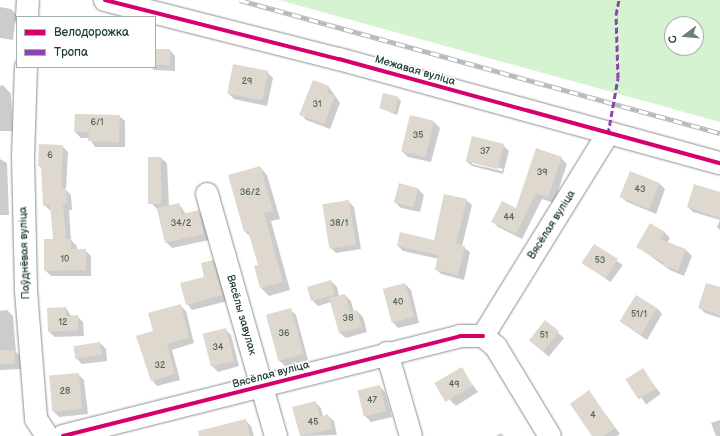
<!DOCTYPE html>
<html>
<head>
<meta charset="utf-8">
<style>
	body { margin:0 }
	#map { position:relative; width:720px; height:436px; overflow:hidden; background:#fff; font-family:"Balsamiq Sans",sans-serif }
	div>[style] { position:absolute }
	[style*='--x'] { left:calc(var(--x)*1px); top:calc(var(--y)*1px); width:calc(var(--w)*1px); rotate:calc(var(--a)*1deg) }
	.green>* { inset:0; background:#d6f3d1 }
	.shadow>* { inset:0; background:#0003; transform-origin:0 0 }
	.building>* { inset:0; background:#ded8cf; transform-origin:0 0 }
	.roads { filter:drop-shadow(0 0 1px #898f8d) drop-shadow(0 0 1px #898f8d) }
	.minor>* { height:22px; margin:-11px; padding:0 11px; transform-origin:11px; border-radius:11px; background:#fff }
	.rail>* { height:4.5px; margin-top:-2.25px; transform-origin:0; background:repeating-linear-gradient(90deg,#fff 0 9px,#b6b9b8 0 18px); box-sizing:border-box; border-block:1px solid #b6b9b8 }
	.quiet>* { height:3px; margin-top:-1.5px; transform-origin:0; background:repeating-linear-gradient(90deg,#8e44ad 0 6px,transparent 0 9px) }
	.cycleway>* { height:4px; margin:-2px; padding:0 2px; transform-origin:2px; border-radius:2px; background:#d6006c }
	span { translate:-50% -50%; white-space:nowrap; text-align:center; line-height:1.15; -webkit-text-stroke:3px #fff; paint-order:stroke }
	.number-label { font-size:9px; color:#4f645b }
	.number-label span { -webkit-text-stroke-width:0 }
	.street-label { font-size:11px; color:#1f3d34 }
	.legend { position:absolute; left:16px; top:16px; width:140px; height:52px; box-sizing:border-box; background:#fff; border:1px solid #a5b1ae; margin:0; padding:5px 7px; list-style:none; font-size:12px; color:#1f3d34 }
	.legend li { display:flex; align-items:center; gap:8px; height:20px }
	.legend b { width:20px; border:1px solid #a5b1ae }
	.north { position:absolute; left:664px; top:16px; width:40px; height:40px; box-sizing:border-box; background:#fff; border:1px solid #a5b1ae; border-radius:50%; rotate:254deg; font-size:11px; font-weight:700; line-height:16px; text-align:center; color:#1f3d34 }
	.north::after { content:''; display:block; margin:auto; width:14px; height:18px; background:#6d817b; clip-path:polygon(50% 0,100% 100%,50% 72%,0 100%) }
</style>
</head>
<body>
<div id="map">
	<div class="green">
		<div style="clip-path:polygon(evenodd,279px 0,720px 0,720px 122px,279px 0,672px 24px,696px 24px,696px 48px,672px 48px,672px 24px)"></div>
	</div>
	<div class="shadow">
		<div style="clip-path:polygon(0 7px,11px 9px,16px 14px,13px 40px,0 38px)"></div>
		<div style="clip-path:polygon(155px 50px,170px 50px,175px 56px,175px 71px,154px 70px,151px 67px,155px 67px)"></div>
		<div style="clip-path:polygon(267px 72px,273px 78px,267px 106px,234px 99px,228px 93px)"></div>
		<div style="clip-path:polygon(313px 81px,329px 87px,340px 103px,330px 129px,306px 120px,301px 114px)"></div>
		<div style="clip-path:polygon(3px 85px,11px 94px,13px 131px,0 131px,0 86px)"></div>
		<div style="clip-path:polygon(398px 98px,401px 101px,397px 115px,380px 108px)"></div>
		<div style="clip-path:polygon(119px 116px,125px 121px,125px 147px,95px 147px,89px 138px,81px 138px,75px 132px)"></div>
		<div style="clip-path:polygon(434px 122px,440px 128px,431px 162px,408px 157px,402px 151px)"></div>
		<div style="clip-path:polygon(evenodd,503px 145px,509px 151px,503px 174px,472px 166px,466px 161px,503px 145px,472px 161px,503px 169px,502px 171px,472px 164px,472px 161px)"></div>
		<div style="clip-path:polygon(62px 146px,68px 152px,66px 190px,71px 195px,72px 210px,69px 210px,71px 240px,77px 246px,77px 250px,85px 250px,91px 256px,91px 276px,51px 276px,45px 270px,54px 240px,51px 211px,44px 205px,42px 169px,39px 166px)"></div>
		<div style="clip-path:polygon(161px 158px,167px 163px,169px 206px,179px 204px,186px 214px,198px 211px,204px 217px,209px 240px,172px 248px,166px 242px,157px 209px,151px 203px)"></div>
		<div style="clip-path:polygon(561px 158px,567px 164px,554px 203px,542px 199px,522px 239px,498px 227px,493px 222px,517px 210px)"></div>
		<div style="clip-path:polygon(0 159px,7px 163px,9px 215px,0 215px)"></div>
		<div style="clip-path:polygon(260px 167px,267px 175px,280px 219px,271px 221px,290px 290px,269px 296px,261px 288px,255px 267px,259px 266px,251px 237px,245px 232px)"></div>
		<div style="clip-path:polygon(660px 184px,665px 189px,656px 214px,627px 202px,621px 197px)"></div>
		<div style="clip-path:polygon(399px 185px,418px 189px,424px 195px,420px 212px,401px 208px,395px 202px)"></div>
		<div style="clip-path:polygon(466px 200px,472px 205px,462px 246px,470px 252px,464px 280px,441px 274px,436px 269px,439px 259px,403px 251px,398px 246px,434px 241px)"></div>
		<div style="clip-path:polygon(348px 201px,354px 207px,361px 249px,336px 253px,330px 247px)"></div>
		<div style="clip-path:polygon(720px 204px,720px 230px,717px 227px,720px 220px,693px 212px,688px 207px)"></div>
		<div style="clip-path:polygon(664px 232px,670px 238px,667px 243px,686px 250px,692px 256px,684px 276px,670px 270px,638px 247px)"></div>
		<div style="left:594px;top:245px;width:35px;height:21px;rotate:35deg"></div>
		<div style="clip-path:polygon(213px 261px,218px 267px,228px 301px,192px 310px,187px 304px)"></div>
		<div style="clip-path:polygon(331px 281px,337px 287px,339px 297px,345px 295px,351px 301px,354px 312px,357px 311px,363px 317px,367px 332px,346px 338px,340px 333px,331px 302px,318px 306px,312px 300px)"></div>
		<div style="clip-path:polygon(405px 284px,411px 290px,419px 323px,398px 328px,393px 322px)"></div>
		<div style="clip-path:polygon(720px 288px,720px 318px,705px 313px,699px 307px)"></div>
		<div style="clip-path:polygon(180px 305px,186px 311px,194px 343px,172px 350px,180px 380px,157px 386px,152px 380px,154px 332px)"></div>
		<div style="clip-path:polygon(66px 308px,72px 317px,77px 316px,83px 322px,84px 336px,55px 337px,49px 332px)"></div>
		<div style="clip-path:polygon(657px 308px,662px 314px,647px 340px,621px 322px)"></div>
		<div style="clip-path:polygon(290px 309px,296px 315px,308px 360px,285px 366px,279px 360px,267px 315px)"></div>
		<div style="clip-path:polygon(7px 310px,13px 316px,16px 352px,20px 356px,21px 369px,0 370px,0 311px)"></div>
		<div style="left:545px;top:322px;width:25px;height:24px;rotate:40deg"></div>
		<div style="clip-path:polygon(226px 330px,231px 335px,239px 366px,218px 372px,212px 366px,204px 335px)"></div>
		<div style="clip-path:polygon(100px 343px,106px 349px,107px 361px,82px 364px,76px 358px)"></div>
		<div style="clip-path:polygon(461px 369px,478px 392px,456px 406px,450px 400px)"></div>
		<div style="left:642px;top:369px;width:31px;height:18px;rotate:53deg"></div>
		<div style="clip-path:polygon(78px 374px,84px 380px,88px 414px,59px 417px,53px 411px)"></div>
		<div style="clip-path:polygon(379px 386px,385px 392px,392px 417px,371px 422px,365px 416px)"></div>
		<div style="clip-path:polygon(589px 392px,620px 434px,617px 436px,594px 436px)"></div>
		<div style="clip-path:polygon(315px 402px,321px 408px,323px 417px,328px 416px,334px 421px,337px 435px,301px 436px,294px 408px)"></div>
		<div style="clip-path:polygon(245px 420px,251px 426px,254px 436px,217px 436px)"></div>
		<div style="clip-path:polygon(720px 420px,720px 436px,716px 436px,711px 423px)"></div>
		<div style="clip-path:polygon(501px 433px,504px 436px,496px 436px)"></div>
	</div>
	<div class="building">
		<div style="left:155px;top:49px;width:15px;height:16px"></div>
		<div style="left:233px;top:64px;width:36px;height:30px;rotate:11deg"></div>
		<div style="clip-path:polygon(313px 80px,329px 86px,327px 93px,335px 96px,324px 124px,299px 115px)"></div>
		<div style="left:383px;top:93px;width:16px;height:16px;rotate:14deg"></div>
		<div style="clip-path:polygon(75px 114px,120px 115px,119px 142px,88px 141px,89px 132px,74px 132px)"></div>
		<div style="left:410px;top:115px;width:25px;height:37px;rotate:14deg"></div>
		<div style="left:472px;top:136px;width:33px;height:26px;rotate:14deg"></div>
		<div style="clip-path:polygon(39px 144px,63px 145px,61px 188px,66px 188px,67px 204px,63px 204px,66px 239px,71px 239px,71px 249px,86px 249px,86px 270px,44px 271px,44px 239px,53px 239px,50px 205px,43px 206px,41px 166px,38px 166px)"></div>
		<div style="clip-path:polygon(536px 148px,562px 157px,548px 197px,536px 193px,516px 234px,491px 222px,502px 201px,516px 208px)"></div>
		<div style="left:148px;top:157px;width:13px;height:47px"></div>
		<div style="clip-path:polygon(260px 166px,273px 211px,264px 213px,283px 282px,260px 288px,254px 266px,258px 265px,248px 231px,244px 232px,228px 175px)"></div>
		<div style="left:630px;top:171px;width:32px;height:28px;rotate:22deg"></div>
		<div style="left:399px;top:183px;width:20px;height:20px;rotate:15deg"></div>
		<div style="clip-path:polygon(694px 184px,720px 192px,720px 218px,687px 207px)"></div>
		<div style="clip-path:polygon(444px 194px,467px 199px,456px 244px,465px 246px,458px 275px,435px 270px,438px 255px,397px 246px,400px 232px,434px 240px)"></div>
		<div style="left:349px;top:200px;width:45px;height:27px;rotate:81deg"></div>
		<div style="clip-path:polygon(179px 203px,182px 214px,199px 210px,204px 234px,165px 243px,157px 208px)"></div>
		<div style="clip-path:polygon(650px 223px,665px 232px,660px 239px,686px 249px,678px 271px,663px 265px,664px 263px,636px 247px)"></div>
		<div style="left:594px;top:244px;width:28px;height:23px;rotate:32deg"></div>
		<div style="clip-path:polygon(213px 260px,223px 295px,186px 305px,180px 283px,204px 277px,201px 263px)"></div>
		<div style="left:331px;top:280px;width:15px;height:25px;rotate:74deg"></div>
		<div style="left:405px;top:283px;width:35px;height:23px;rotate:75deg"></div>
		<div style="clip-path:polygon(706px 283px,720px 287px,720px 315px,698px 308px)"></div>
		<div style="clip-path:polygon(345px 294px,350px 312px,357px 310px,362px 327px,339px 333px,329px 298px)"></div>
		<div style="left:636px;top:295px;width:25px;height:31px;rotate:32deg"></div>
		<div style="clip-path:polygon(181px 304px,189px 338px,167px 344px,175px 374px,151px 381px,136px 336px,153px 331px,148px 313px)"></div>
		<div style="clip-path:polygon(66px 307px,66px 316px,78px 315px,78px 330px,48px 332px,47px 308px)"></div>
		<div style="left:291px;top:308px;width:48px;height:26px;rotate:75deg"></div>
		<div style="left:545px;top:320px;width:18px;height:26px;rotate:38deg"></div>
		<div style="left:226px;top:328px;width:34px;height:24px;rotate:76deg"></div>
		<div style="left:100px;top:342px;width:13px;height:27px;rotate:81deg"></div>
		<div style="left:0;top:350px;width:15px;height:14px"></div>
		<div style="left:462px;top:367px;width:22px;height:32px;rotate:60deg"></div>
		<div style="left:643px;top:368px;width:24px;height:21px;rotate:57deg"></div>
		<div style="left:79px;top:373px;width:36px;height:30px;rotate:85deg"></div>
		<div style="left:380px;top:385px;width:27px;height:23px;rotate:77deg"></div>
		<div style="clip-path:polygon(589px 390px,615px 428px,604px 436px,592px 436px,570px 404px)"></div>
		<div style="clip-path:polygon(316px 401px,320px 417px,328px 414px,332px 429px,300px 436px,292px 407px)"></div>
		<div style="clip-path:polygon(246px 419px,250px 436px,199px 436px,198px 431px)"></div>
	</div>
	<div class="roads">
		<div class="minor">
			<div style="--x:105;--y:0;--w:241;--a:14.2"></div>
			<div style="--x:339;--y:59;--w:395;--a:15.3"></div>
			<div style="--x:27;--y:17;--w:17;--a:-87"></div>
			<div style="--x:26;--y:67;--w:90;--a:91.9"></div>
			<div style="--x:23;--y:157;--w:134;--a:88.7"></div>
			<div style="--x:26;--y:291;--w:128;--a:85.5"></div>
			<div style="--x:36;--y:419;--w:20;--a:57"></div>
			<div style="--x:207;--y:194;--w:252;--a:74.1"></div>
			<div style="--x:483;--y:336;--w:238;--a:-58.3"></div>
			<div style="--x:483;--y:336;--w:17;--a:40"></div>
			<div style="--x:496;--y:347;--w:104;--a:58.8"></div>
			<div style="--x:387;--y:353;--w:86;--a:73.9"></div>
			<div style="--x:63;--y:436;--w:409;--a:-14.1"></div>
			<div style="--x:460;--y:336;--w:23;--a:0"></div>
		</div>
	</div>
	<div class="rail">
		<div style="--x:240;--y:0;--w:498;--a:15.5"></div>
	</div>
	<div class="quiet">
		<div style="--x:608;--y:134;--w:57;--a:-79.9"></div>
		<div style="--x:618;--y:78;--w:63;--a:-91.8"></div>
		<div style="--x:616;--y:15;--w:15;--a:-79"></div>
	</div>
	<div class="cycleway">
		<div style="--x:105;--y:0;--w:241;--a:14.2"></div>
		<div style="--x:339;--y:59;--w:395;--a:15.3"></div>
		<div style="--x:63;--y:436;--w:409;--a:-14.1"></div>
		<div style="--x:460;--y:336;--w:23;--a:0"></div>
	</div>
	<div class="number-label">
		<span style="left:247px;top:82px">29</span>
		<span style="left:317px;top:105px">31</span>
		<span style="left:97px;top:123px">6/1</span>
		<span style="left:418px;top:136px">35</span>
		<span style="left:485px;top:152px">37</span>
		<span style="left:50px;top:156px">6</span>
		<span style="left:542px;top:173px">39</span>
		<span style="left:640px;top:190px">43</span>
		<span style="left:250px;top:193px">36/2</span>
		<span style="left:509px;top:218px">44</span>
		<span style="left:181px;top:224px">34/2</span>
		<span style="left:339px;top:224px">38/1</span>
		<span style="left:65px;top:260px">10</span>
		<span style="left:600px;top:261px">53</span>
		<span style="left:398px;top:303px">40</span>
		<span style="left:639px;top:315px">51/1</span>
		<span style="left:348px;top:319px">38</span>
		<span style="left:63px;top:323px">12</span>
		<span style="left:284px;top:334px">36</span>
		<span style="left:544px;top:336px">51</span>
		<span style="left:218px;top:348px">34</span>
		<span style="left:160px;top:366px">32</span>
		<span style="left:454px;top:385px">49</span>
		<span style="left:65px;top:392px">28</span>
		<span style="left:372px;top:401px">47</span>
		<span style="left:593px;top:416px">4</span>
		<span style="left:313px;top:423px">45</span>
	</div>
	<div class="street-label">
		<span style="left:415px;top:71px;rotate:16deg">Межавая вуліца</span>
		<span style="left:552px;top:225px;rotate:-58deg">Вясёлая вуліца</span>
		<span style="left:25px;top:253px;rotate:-92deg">Паўднёвая вуліца</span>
		<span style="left:241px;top:315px;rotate:74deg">Вясёлы завулак</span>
		<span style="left:271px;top:375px;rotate:-15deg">Вясёлая вуліца</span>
	</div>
	<ul class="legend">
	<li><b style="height:5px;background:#d6006c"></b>Велодорожка</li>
	<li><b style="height:5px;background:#8e44ad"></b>Тропа</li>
	</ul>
	<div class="north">С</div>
</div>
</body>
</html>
